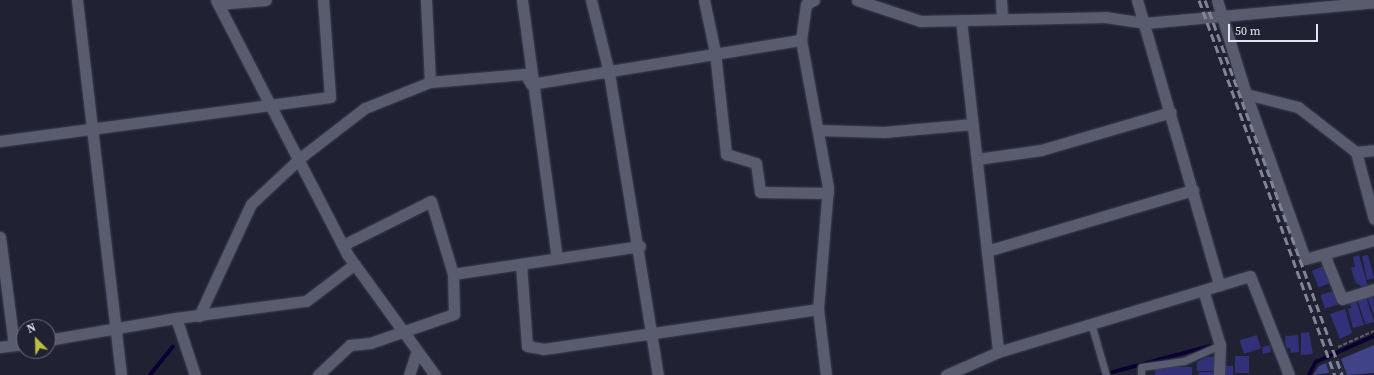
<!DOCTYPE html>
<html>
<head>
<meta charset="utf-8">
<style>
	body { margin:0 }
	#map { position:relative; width:1374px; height:375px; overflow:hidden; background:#202233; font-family:"Source Serif 4",serif }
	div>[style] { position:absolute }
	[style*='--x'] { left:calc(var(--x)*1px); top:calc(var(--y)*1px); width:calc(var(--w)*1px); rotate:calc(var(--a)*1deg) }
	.built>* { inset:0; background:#272940 }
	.green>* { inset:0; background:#404385 }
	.stream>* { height:3.5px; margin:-1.75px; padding:0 1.75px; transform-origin:1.75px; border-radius:1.75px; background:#080031 }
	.building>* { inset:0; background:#313079; transform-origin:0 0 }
	.path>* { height:2px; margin-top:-1px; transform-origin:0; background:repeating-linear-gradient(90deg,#5e6070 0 4px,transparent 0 6px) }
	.roads { filter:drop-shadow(0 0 1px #3e3f4d) drop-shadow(0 0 1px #3e3f4d) }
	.service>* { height:7px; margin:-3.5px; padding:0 3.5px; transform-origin:3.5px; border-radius:3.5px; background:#595c6f }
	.minor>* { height:11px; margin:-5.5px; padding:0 5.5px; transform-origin:5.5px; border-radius:5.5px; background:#595c6f }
	.tertiary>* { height:11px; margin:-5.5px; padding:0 5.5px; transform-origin:5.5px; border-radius:5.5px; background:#595c6f }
	.rail>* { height:3px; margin-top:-1.5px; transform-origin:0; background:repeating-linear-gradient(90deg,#828493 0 8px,transparent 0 12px) }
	span { translate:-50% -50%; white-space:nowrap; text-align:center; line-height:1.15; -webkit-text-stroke:4px #202233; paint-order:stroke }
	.north { position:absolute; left:16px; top:319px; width:40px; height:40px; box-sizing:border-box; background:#202233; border:1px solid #6e707f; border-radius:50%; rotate:337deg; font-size:11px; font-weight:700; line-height:16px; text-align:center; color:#e2e4f0 }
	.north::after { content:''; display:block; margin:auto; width:14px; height:18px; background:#c0be41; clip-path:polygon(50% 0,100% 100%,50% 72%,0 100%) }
	.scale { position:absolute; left:1228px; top:24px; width:90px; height:18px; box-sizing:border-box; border:2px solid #e2e4f0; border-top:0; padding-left:5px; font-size:12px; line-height:14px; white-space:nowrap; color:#e2e4f0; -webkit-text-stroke:3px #202233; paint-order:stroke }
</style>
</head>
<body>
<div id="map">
	<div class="built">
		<div style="clip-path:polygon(1339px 358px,1346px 375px,1330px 375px,1326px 363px)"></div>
	</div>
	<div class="green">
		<div style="clip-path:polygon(1374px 345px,1374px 373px,1347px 375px,1341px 359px)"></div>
		<div style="clip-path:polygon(1326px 363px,1329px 373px,1313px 375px,1319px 366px)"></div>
	</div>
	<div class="stream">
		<div style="--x:150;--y:375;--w:36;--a:-51"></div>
		<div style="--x:1102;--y:375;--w:112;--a:-15"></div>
		<div style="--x:1309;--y:375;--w:15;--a:-62"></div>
		<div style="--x:1316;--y:362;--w:64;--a:-24.1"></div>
	</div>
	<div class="building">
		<div style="clip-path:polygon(1359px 255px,1368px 287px,1364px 288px,1355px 282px,1351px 268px,1355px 267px,1353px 257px)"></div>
		<div style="clip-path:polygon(1368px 255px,1374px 278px,1367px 280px,1362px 256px)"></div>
		<div style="left:1324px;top:266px;width:18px;height:13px;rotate:68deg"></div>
		<div style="left:1334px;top:291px;width:14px;height:14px;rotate:73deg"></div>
		<div style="clip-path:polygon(1372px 295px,1374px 300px,1374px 315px,1367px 297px)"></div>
		<div style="left:1366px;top:297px;width:26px;height:9px;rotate:72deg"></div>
		<div style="clip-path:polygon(1356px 300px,1364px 325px,1353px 328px,1348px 309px,1351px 308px,1350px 302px)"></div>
		<div style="clip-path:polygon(1345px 309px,1352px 333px,1340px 339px,1330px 314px)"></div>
		<div style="clip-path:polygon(1309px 332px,1313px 354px,1301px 355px,1301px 333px)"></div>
		<div style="left:1257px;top:335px;width:14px;height:18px;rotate:73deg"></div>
		<div style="clip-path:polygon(1298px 335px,1299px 352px,1291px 353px,1290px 348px,1286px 348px,1285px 336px)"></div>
		<div style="clip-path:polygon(1270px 345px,1271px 352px,1263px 354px,1262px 347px)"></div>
		<div style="left:1235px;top:356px;width:14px;height:17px"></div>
		<div style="clip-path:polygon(1207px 357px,1216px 357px,1214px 371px,1197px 371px,1197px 362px)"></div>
		<div style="left:1224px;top:366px;width:9px;height:9px"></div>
		<div style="clip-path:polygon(1160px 367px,1192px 367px,1192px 375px,1155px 375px,1155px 369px)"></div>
		<div style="left:1199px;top:372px;width:15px;height:3px"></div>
	</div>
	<div class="path">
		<div style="--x:1338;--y:347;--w:39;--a:-24"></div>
	</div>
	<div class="roads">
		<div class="service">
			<div style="--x:1091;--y:323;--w:54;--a:73.9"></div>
			<div style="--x:1141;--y:375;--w:8;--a:-90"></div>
			<div style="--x:1141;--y:367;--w:43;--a:-7.9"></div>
			<div style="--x:1184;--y:361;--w:39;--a:-24"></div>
		</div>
		<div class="minor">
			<div style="--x:77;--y:0;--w:378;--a:83.3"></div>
			<div style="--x:216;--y:0;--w:286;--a:62.7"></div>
			<div style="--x:347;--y:254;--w:150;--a:54"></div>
			<div style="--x:426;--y:0;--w:82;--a:87.2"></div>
			<div style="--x:522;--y:0;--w:260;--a:82.3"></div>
			<div style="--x:591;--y:0;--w:75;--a:76.1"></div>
			<div style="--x:609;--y:73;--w:306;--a:80.8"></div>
			<div style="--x:704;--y:0;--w:53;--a:78.1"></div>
			<div style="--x:715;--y:52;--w:103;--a:83.8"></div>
			<div style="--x:726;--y:154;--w:31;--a:17"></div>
			<div style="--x:756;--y:163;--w:29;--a:82"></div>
			<div style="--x:760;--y:192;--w:68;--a:0.8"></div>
			<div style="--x:857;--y:0;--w:66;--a:18.4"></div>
			<div style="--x:920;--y:21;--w:185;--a:-1.2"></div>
			<div style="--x:1105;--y:17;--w:40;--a:8.5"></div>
			<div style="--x:1145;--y:23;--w:230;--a:-5.2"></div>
			<div style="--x:1001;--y:0;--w:18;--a:87"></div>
			<div style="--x:1137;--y:0;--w:297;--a:73.9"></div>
			<div style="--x:1217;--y:0;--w:98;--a:72.9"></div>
			<div style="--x:1246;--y:94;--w:175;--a:70.3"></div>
			<div style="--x:1305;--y:259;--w:72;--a:-15.4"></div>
			<div style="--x:218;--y:4;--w:48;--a:-4.8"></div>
			<div style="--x:961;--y:20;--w:334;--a:83.6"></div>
			<div style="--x:801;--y:40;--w:36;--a:-82"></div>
			<div style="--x:806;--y:4;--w:9;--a:-27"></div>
			<div style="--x:1246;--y:94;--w:54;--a:14"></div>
			<div style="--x:1298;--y:107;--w:73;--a:37.8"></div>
			<div style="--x:1356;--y:152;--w:18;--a:-6"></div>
			<div style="--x:819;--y:130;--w:65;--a:1.8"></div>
			<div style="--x:884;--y:132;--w:89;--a:-5.1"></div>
			<div style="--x:0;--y:141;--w:333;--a:-7.6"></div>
			<div style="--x:330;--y:97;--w:97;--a:-94.1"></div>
			<div style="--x:1356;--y:152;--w:69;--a:75"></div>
			<div style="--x:977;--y:159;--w:65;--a:-8"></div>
			<div style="--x:1041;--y:150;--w:135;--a:-16.3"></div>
			<div style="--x:0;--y:237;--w:109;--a:82.6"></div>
			<div style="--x:987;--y:251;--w:215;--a:-16.5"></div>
			<div style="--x:1324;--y:254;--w:48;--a:68.2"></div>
			<div style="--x:1342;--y:299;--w:34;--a:-17"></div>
			<div style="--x:521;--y:264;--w:82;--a:85.8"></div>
			<div style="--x:527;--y:346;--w:17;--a:10"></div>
			<div style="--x:544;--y:349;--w:277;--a:-8.3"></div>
			<div style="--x:453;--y:274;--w:189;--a:-8.5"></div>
			<div style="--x:1250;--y:276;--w:106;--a:68.5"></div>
			<div style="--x:1203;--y:290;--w:58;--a:72.8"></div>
			<div style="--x:1220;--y:345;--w:30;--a:92"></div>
			<div style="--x:199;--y:316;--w:123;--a:-65.1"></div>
			<div style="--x:251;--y:204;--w:67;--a:-43.2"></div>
			<div style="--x:300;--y:158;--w:82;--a:-37.6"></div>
			<div style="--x:365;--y:108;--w:70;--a:-21.8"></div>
			<div style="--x:430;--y:82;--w:95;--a:-4.8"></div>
			<div style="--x:525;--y:74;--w:12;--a:59"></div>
			<div style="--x:531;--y:84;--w:274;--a:-9.3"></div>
			<div style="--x:801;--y:40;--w:149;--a:79.6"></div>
			<div style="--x:828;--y:187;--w:122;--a:94.7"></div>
			<div style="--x:818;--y:309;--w:66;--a:83.1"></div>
			<div style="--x:48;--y:340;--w:130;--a:-9.8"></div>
			<div style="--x:176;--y:318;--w:131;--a:-7.5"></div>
			<div style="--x:306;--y:301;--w:61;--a:-37.1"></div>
			<div style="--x:0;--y:347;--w:24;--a:-7"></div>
			<div style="--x:318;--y:375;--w:44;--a:-43.2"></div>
			<div style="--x:350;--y:345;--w:20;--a:-6"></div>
			<div style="--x:370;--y:343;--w:89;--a:-19"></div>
			<div style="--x:454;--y:314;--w:40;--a:-91.4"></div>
			<div style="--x:453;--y:274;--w:76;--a:-106.8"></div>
			<div style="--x:431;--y:201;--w:98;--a:153.4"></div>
			<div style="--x:409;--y:375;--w:26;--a:-72"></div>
		</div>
		<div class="tertiary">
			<div style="--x:176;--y:318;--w:60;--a:71.6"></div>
			<div style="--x:946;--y:375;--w:57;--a:-23.9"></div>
			<div style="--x:998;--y:352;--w:263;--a:-16.8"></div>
		</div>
	</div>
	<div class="rail">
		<div style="--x:1199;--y:0;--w:399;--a:70.1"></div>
		<div style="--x:1205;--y:0;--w:399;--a:69.9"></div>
	</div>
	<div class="north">N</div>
	<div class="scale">50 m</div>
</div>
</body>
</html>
